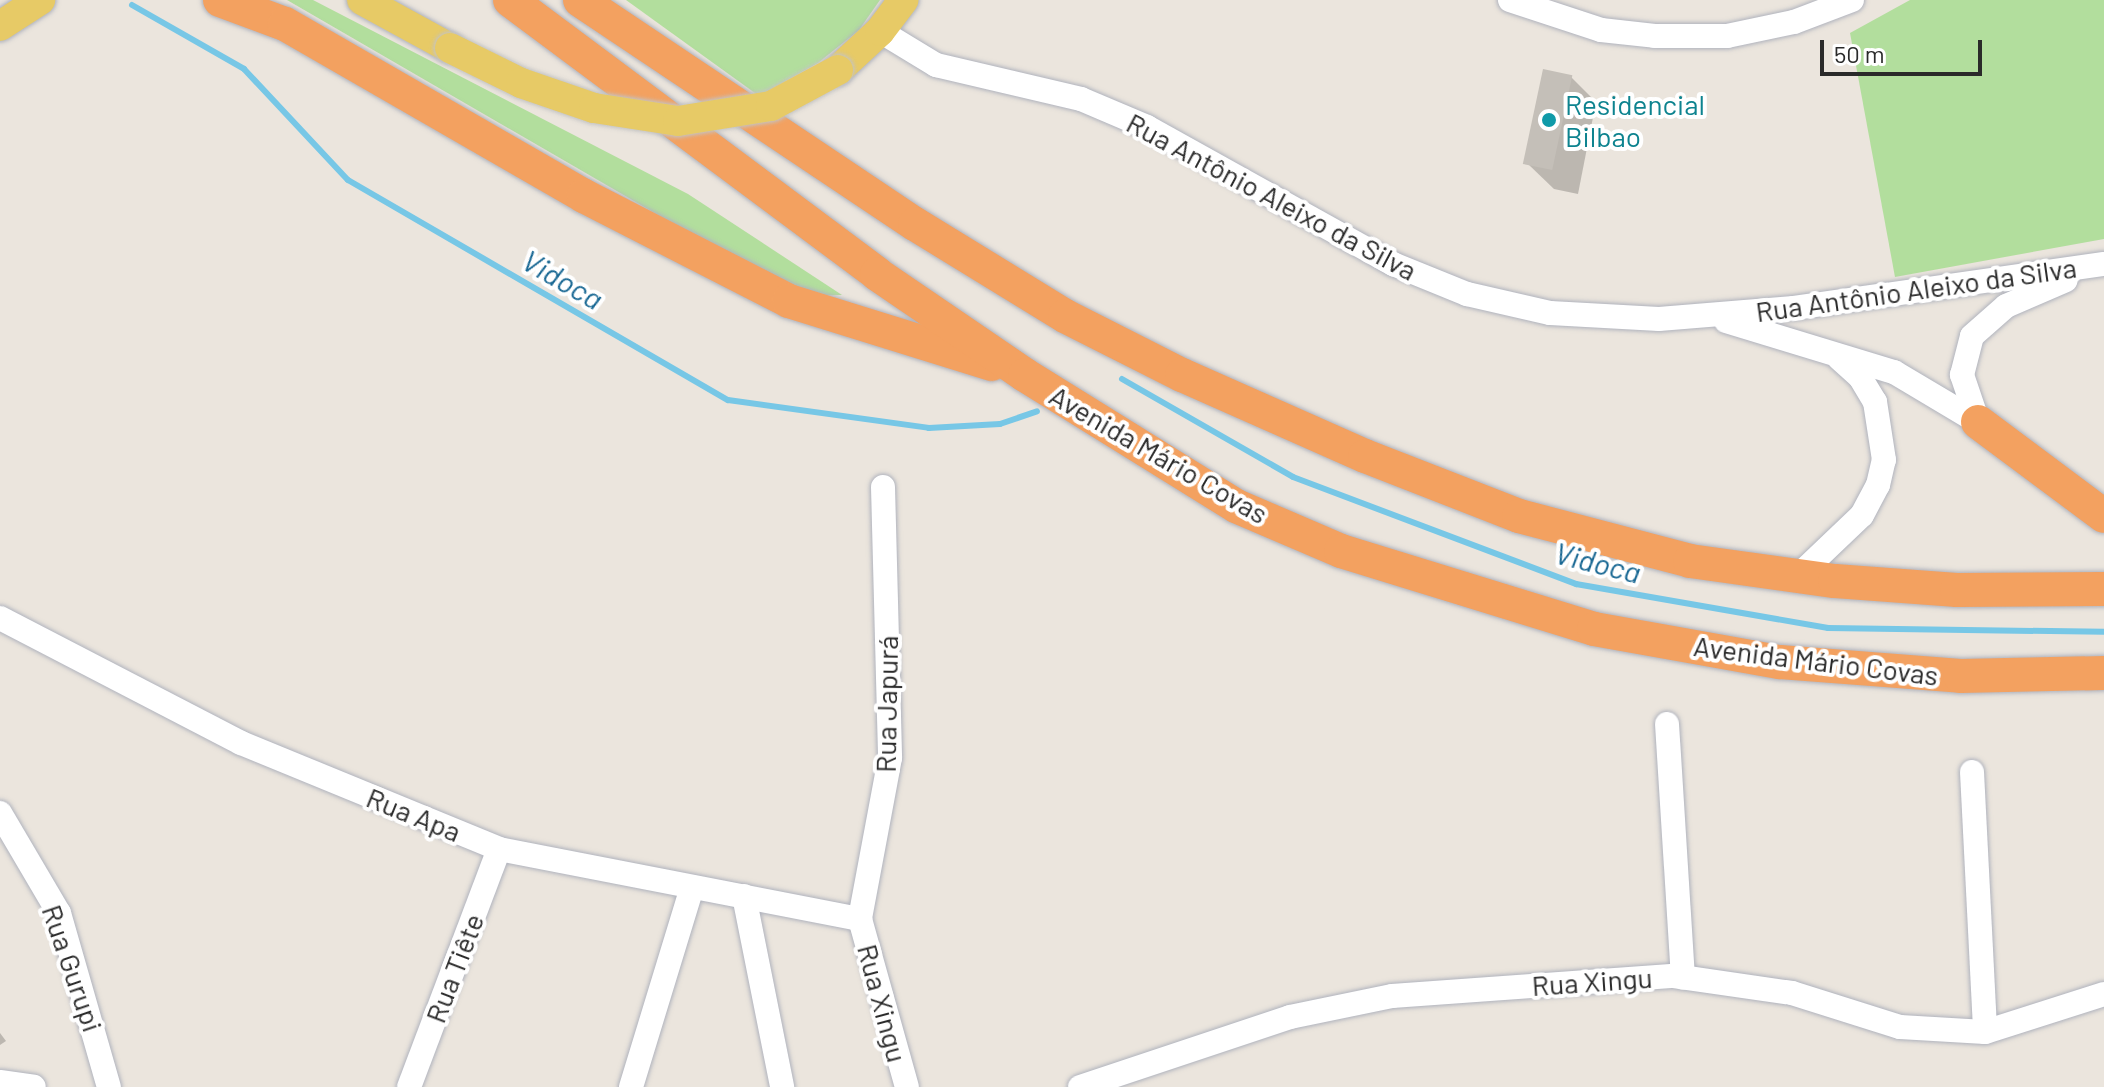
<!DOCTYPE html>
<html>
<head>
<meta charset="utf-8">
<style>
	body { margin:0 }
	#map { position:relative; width:2104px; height:1087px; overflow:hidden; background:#ebe5dd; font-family:Barlow,sans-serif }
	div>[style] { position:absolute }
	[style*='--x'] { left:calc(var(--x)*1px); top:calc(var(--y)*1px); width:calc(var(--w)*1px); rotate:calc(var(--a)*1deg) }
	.green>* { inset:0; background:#b2de9d }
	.shadow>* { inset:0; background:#0003 }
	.stream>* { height:6px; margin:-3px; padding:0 3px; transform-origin:3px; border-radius:3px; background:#77c7e6 }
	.building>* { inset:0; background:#c4bfb8; transform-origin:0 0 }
	.roads { filter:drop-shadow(0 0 2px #b0b3bd) drop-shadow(0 0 2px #b0b3bd) }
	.minor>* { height:24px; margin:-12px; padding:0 12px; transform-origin:12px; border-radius:12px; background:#fff }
	.major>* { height:30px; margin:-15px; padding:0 15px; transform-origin:15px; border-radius:15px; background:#e7ca66 }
	.highway>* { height:34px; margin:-17px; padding:0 17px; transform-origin:17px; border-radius:17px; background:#f3a160 }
	.bridges { filter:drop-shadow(0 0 2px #c3c3c3) drop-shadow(0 0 2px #c3c3c3) }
	.major-bridge>* { height:30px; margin:-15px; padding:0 15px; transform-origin:15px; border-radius:15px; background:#e7ca66 }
	.dots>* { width:22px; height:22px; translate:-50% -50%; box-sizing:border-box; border:4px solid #fff; border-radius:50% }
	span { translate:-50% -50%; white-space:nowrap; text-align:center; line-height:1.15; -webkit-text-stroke:8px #fff; paint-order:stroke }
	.culture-label { font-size:28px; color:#0d838f }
	.left { translate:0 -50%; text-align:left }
	.street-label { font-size:28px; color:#2a2a2a }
	.water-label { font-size:30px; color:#166692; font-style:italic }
	.scale { position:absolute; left:1820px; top:40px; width:162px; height:36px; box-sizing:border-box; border:4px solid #2a2a2a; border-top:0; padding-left:10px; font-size:24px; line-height:28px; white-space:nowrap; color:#2a2a2a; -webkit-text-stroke:6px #fff; paint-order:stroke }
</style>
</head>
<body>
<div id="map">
	<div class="green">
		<div style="clip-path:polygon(287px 0,313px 0,688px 194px,842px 295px,798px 296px)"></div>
		<div style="clip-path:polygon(626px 0,880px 0,859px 30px,818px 63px,759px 96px)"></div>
		<div style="clip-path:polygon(1910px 0,2104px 0,2104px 239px,1895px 277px,1850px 33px)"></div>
	</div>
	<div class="shadow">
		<div style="clip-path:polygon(1571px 77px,1596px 102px,1578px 194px,1554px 189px,1528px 164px)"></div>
		<div style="clip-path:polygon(0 1033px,6px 1041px,0 1045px)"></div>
	</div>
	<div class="stream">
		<div style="--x:132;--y:5;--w:129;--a:29.7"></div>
		<div style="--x:244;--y:69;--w:152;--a:46.9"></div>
		<div style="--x:348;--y:180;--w:439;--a:30.1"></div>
		<div style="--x:728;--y:400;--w:203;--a:7.9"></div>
		<div style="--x:929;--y:428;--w:71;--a:-3.2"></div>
		<div style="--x:1000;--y:424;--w:39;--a:-19"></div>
		<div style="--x:1122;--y:379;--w:197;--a:29.8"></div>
		<div style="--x:1293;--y:477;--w:303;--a:20.7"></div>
		<div style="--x:1576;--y:584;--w:256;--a:9.9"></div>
		<div style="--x:1828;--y:628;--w:276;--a:0.8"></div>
	</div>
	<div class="building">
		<div style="left:1543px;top:69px;width:30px;height:97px;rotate:12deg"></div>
	</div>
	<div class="roads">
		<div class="minor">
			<div style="--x:1510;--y:0;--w:96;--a:18.2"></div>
			<div style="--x:1601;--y:30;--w:54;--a:6.3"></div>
			<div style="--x:1655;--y:36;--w:72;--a:0"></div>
			<div style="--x:1727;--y:36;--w:68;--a:-11.8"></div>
			<div style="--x:1794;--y:22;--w:62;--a:-20.8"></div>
			<div style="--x:880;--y:31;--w:66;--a:31.3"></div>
			<div style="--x:936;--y:65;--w:149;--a:13.2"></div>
			<div style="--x:1081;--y:99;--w:72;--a:23"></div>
			<div style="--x:1147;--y:127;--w:282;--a:29.1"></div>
			<div style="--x:1393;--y:264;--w:80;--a:22.1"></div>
			<div style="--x:1467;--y:294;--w:85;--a:12.9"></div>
			<div style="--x:1550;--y:313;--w:109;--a:3.2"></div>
			<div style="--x:1659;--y:319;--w:135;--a:-4.7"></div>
			<div style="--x:1794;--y:308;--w:313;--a:-8.1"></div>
			<div style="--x:1726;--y:321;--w:176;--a:16.9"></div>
			<div style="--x:1894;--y:372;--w:98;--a:30.8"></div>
			<div style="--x:1978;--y:422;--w:50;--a:-108.8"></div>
			<div style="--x:1962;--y:375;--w:40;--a:-75.6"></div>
			<div style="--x:1972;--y:336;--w:45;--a:-41.4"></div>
			<div style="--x:2006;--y:306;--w:65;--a:-23.4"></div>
			<div style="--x:883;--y:487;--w:271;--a:88.5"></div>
			<div style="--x:890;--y:758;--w:164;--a:100.6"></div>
			<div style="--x:860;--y:919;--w:174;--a:74.4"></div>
			<div style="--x:1798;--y:576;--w:88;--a:-43.6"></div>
			<div style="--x:1862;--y:515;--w:34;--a:-62"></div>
			<div style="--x:1878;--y:485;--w:26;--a:-77"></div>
			<div style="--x:1884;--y:460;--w:59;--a:-98.8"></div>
			<div style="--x:1875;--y:402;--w:29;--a:-121"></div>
			<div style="--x:1860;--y:377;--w:28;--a:-138"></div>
			<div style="--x:0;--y:618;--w:271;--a:27.4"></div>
			<div style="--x:241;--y:743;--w:279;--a:22.3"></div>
			<div style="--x:499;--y:849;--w:368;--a:11"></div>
			<div style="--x:1667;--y:724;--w:254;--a:86.4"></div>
			<div style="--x:1972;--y:772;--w:260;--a:87.1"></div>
			<div style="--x:0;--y:813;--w:116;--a:59.5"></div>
			<div style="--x:59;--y:913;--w:181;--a:74"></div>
			<div style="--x:744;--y:896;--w:195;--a:78.7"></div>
			<div style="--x:0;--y:1082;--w:34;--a:8"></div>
			<div style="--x:409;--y:1087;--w:254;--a:-69.3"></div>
			<div style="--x:631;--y:1087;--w:208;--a:-73"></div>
			<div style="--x:1080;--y:1087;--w:221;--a:-18.4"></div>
			<div style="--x:1290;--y:1017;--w:104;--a:-11.6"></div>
			<div style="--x:1392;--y:996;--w:283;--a:-4.1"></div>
			<div style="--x:1674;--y:976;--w:119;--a:8.2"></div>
			<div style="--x:1792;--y:993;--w:113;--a:17.5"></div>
			<div style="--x:1900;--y:1027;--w:85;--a:3.4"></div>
			<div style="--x:1985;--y:1032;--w:125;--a:-17.7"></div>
		</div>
		<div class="major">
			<div style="--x:362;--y:0;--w:100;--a:28.6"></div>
			<div style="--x:0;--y:26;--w:48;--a:-33"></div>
			<div style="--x:838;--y:70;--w:57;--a:-42.9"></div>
			<div style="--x:880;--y:31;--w:39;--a:-53"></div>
		</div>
		<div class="highway">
			<div style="--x:220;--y:0;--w:69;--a:20.3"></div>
			<div style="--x:285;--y:24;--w:345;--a:29.9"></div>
			<div style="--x:584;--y:196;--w:230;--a:27.1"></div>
			<div style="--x:789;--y:301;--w:212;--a:17.3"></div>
			<div style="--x:510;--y:0;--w:458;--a:36.7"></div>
			<div style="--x:877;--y:274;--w:179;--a:34.3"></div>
			<div style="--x:1025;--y:375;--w:248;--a:31.8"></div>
			<div style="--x:1236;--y:506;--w:114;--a:23.2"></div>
			<div style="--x:1341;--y:551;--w:265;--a:17.1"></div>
			<div style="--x:1594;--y:629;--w:189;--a:10.1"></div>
			<div style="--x:1780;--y:662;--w:181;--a:4.4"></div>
			<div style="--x:1960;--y:676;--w:144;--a:-1.2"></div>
			<div style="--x:580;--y:0;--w:403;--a:33.8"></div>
			<div style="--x:915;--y:224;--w:176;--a:31.5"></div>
			<div style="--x:1065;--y:316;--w:131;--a:26.8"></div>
			<div style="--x:1182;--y:375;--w:200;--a:23.9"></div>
			<div style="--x:1365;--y:456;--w:165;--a:21.3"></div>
			<div style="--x:1519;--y:516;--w:177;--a:14.7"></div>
			<div style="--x:1690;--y:561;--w:146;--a:7.9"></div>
			<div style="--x:1835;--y:581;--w:122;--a:4.2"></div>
			<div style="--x:1957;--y:590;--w:147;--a:-0.4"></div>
			<div style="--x:1978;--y:422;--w:157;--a:36.7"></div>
		</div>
	</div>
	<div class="bridges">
		<div class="major-bridge">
			<div style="--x:450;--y:48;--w:79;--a:26.2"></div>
			<div style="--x:521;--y:83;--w:77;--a:18.9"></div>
			<div style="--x:594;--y:108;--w:85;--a:8.8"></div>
			<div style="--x:678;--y:121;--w:94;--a:-9.2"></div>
			<div style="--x:771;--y:106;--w:76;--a:-28.2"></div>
		</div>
	</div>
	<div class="dots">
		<div style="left:1549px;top:120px;background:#0f9aa8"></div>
	</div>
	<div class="culture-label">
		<span class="left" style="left:1565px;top:120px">Residencial<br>Bilbao</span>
	</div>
	<div class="street-label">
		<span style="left:1272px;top:196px;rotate:28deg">Rua Antônio Aleixo da Silva</span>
		<span style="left:1916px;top:289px;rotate:-8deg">Rua Antônio Aleixo da Silva</span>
		<span style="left:1159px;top:454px;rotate:30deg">Avenida Mário Covas</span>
		<span style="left:1816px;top:660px;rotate:7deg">Avenida Mário Covas</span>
		<span style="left:886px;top:704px;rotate:-89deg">Rua Japurá</span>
		<span style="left:414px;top:814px;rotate:22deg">Rua Apa</span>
		<span style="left:73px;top:968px;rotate:71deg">Rua Gurupi</span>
		<span style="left:454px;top:968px;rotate:-69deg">Rua Tiête</span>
		<span style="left:1592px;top:981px;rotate:-4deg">Rua Xingu</span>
		<span style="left:883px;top:1003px;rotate:75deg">Rua Xingu</span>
	</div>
	<div class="water-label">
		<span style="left:563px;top:279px;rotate:30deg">Vidoca</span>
		<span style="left:1598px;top:562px;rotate:14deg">Vidoca</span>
	</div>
	<div class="scale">50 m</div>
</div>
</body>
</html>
